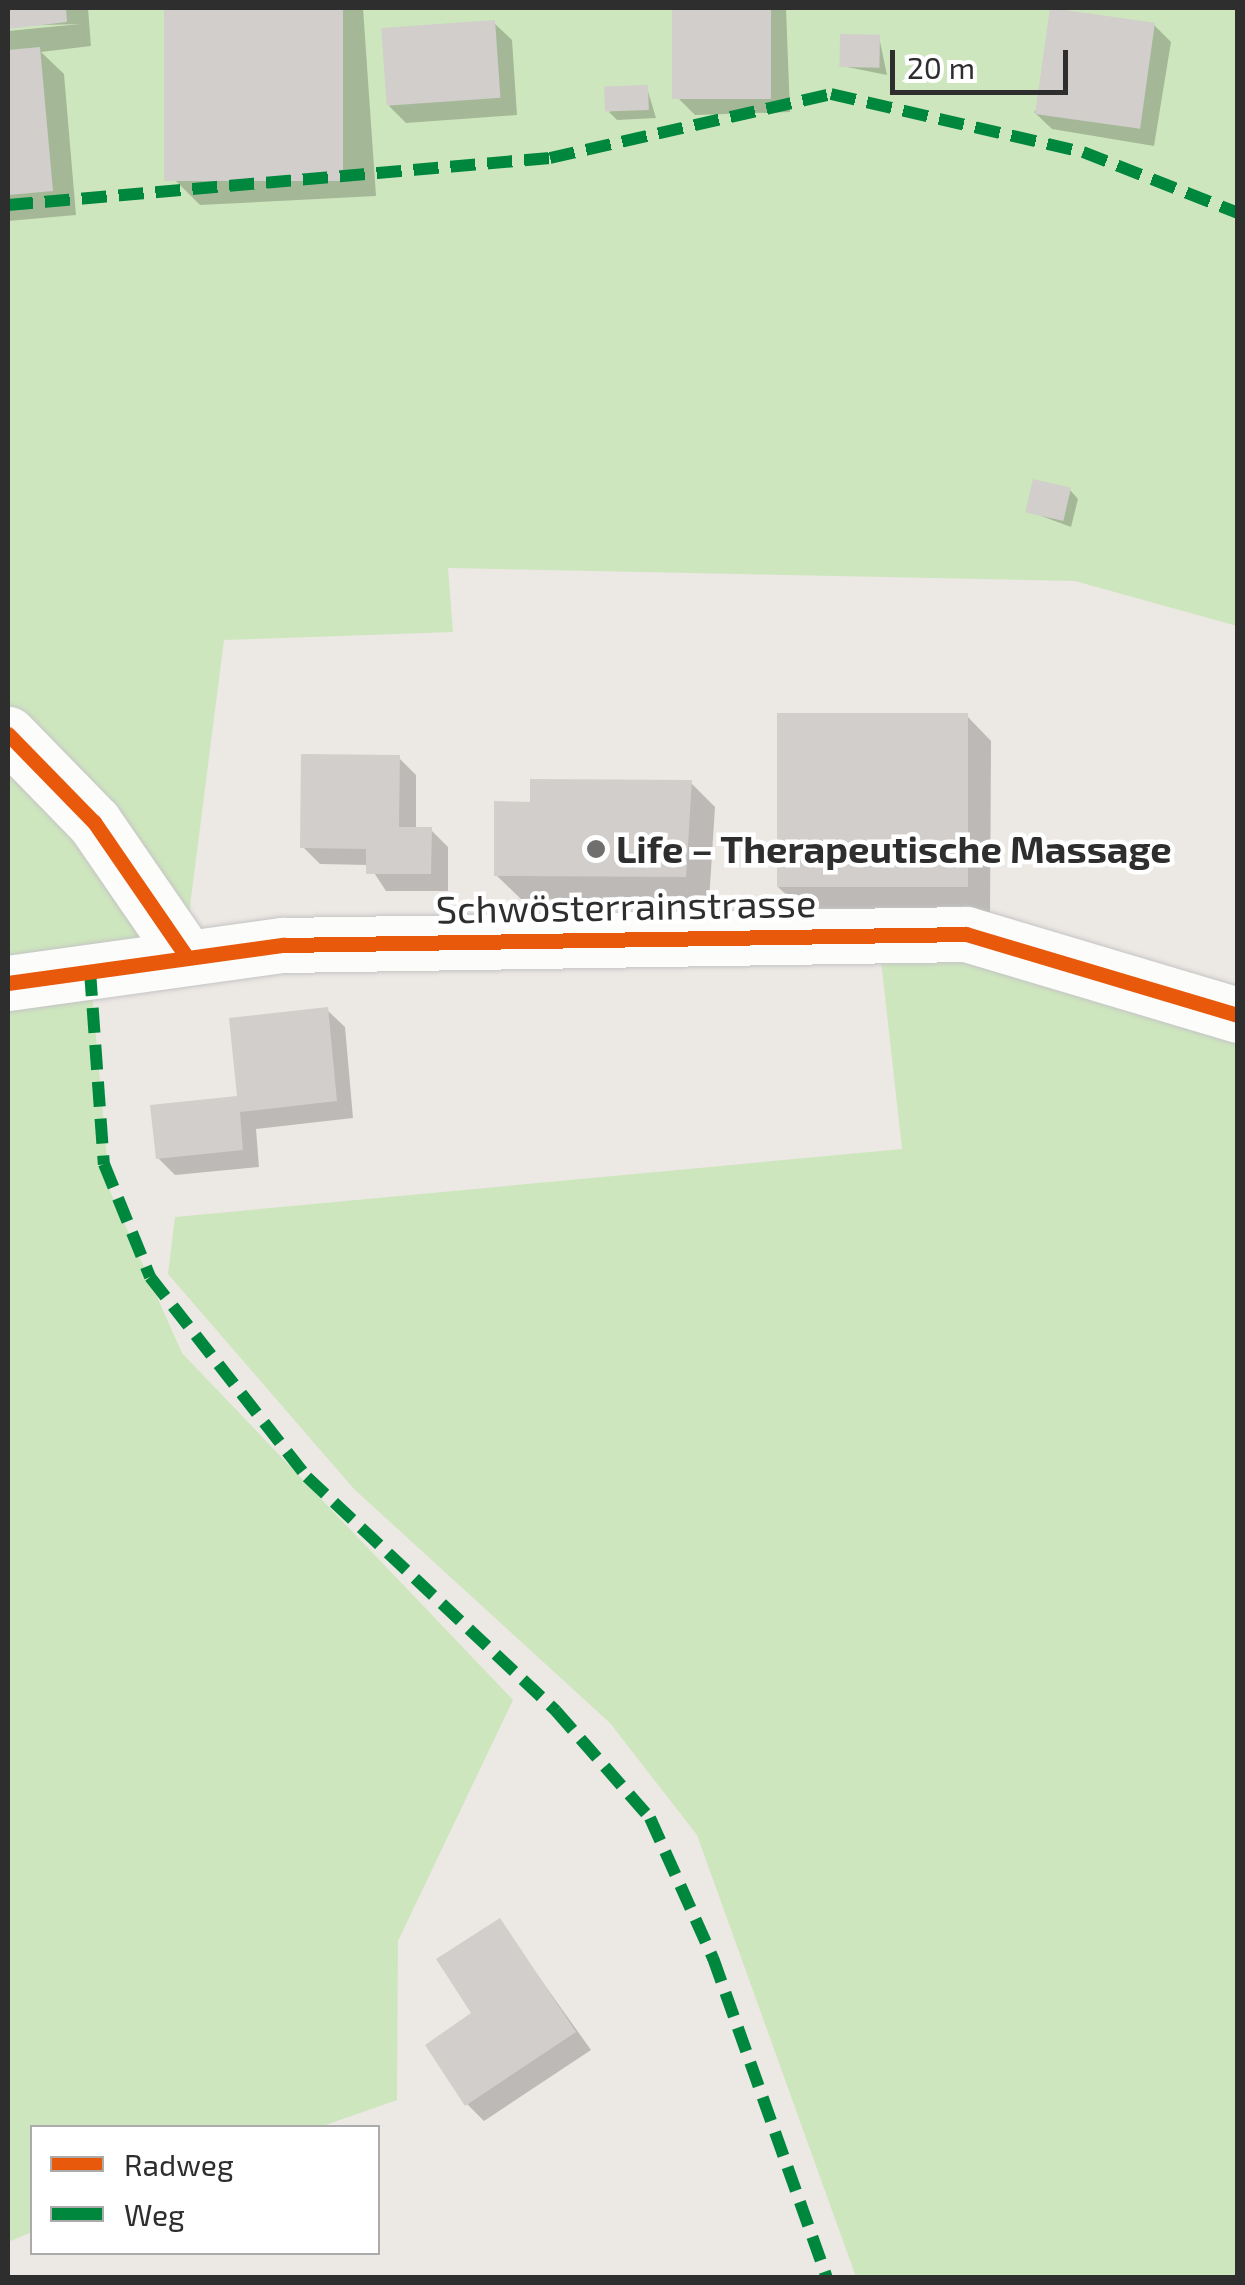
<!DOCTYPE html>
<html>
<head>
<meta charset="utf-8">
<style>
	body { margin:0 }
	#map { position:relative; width:1245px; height:2285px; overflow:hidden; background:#ece8e4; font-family:"Exo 2",sans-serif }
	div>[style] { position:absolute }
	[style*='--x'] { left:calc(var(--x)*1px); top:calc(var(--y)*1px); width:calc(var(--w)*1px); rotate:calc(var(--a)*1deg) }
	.green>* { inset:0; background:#cee6be }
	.shadow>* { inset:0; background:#0003 }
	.building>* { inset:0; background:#d1cecb; transform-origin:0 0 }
	.roads { filter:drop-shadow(0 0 2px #c5c4c5) drop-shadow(0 0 2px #c5c4c5) }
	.street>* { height:55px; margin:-27.5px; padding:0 27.5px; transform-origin:27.5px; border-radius:27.5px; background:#fcfcfb }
	.quiet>* { height:12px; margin-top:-6px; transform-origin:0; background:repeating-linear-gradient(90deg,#00873e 0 25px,transparent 0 37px) }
	.cycleway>* { height:15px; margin:-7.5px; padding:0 7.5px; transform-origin:7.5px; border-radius:7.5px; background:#e8590c }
	.dots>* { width:28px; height:28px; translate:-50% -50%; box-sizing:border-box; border:5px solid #fff; border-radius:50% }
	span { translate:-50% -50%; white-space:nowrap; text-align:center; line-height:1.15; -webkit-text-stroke:9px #fff; paint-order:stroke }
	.poi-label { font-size:38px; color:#2e2e2e; font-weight:700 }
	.left { translate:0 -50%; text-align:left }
	.street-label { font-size:38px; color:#2e2e2e }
	.frame { position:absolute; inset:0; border:10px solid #2e2e2e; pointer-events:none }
	.legend { position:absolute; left:30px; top:2125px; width:350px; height:130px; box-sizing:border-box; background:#fff; border:2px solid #ababab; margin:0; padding:12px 18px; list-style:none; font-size:30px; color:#2e2e2e }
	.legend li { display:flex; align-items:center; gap:20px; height:50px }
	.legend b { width:50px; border:2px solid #ababab }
	.scale { position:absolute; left:890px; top:50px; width:178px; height:45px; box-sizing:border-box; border:5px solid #2e2e2e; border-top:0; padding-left:12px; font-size:30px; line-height:35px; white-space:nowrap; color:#2e2e2e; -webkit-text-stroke:8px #fff; paint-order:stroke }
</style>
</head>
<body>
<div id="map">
	<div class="green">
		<div style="clip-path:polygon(8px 8px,1238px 8px,1237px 626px,1075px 581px,448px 568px,453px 632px,224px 640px,184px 953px,90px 971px,110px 1191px,182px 1353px,513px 1700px,398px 1941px,397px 2100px,320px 2127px,32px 2128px,32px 2232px,8px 2242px)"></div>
		<div style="clip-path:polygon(878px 933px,1237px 1015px,1237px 2277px,856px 2277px,697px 1835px,610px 1723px,354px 1489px,168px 1274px,175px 1217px,902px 1149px)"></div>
	</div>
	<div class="shadow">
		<div style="clip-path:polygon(8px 8px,88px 8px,91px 46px,41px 52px,64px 74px,76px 215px,8px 221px,8px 31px,80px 24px,8px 26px)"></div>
		<div style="clip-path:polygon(166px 8px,363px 8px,376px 196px,200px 205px,175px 180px)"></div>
		<div style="clip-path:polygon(674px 8px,786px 8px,790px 112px,695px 115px,678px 98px)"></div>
		<div style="clip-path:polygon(494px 23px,512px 40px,517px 115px,406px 123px,389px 106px)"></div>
		<div style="clip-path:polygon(1154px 25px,1171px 42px,1154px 146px,1052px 129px,1034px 112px)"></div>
		<div style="clip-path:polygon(879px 37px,887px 75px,842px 66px)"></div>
		<div style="clip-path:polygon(647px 88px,656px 118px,617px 120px,609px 112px)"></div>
		<div style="clip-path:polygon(1070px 490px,1078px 499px,1071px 527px,1028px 511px)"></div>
		<div style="clip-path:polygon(967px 716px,991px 741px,990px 912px,802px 910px,777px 886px)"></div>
		<div style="clip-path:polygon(399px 758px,416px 775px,416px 829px,431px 830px,448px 847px,448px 891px,386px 891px,369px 865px,320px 864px,303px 847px)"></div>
		<div style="clip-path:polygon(691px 783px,715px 807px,709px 901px,521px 899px,496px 875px,533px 804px)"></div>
		<div style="clip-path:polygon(327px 1010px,345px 1027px,353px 1118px,256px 1129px,259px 1167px,175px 1175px,158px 1158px,239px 1098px)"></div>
		<div style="clip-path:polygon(499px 1921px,591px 2050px,484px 2121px,467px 2104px,475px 2014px)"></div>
	</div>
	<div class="building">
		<div style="clip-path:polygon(8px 8px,66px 8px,67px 22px,8px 29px)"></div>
		<div style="left:164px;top:8px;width:179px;height:173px"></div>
		<div style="left:672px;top:8px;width:99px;height:91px"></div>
		<div style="left:1050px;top:8px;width:106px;height:107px;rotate:8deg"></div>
		<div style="left:495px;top:20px;width:78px;height:114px;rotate:86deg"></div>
		<div style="left:840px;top:34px;width:40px;height:33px;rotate:1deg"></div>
		<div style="clip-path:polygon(40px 47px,53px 191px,8px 195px,8px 50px)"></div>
		<div style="left:648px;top:85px;width:25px;height:44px;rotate:88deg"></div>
		<div style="left:1033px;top:479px;width:39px;height:34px;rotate:13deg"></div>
		<div style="left:777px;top:713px;width:191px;height:174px"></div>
		<div style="clip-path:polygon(301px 754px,400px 755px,399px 827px,432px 827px,431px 874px,366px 874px,366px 849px,300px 848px)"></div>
		<div style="clip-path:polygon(530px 779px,692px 780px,686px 877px,494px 876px,494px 801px,530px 802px)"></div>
		<div style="clip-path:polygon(328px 1007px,337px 1101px,240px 1112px,243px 1150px,156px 1159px,150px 1105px,237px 1096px,229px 1018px)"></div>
		<div style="clip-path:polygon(500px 1918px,576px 2032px,465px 2106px,425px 2045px,471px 2013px,436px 1959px)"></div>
	</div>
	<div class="roads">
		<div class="street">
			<div style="--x:8;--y:734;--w:123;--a:45.7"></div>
			<div style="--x:94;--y:822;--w:159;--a:55.5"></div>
			<div style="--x:8;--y:983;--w:278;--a:-7.9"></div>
			<div style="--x:283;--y:945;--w:683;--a:-0.92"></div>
			<div style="--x:966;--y:934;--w:284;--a:16.6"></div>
		</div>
	</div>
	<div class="quiet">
		<div style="--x:8;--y:205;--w:544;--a:-4.96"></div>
		<div style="--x:550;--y:158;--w:288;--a:-12.8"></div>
		<div style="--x:831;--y:94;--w:259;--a:13"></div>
		<div style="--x:1083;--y:152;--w:167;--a:21.5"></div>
		<div style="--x:90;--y:971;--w:194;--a:85.9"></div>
		<div style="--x:104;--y:1164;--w:122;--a:67.8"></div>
		<div style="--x:150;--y:1277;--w:254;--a:51.9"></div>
		<div style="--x:307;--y:1477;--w:342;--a:43.2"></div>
		<div style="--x:556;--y:1711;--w:142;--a:48.7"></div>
		<div style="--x:650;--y:1818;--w:154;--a:65.8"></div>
		<div style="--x:713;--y:1958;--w:340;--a:70.4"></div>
	</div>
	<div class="cycleway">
		<div style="--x:8;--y:734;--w:123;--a:45.7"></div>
		<div style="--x:94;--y:822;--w:159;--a:55.5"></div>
		<div style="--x:8;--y:983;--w:278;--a:-7.9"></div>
		<div style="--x:283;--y:945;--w:683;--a:-0.92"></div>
		<div style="--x:966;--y:934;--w:284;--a:16.6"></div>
	</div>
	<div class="dots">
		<div style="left:596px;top:849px;background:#706f6e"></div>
	</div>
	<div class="poi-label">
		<span class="left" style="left:616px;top:849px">Life – Therapeutische Massage</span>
	</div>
	<div class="street-label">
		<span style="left:626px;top:906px;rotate:-1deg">Schwösterrainstrasse</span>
	</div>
	<div class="frame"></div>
	<ul class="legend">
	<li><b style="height:12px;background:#e8590c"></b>Radweg</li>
	<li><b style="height:12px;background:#00873e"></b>Weg</li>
	</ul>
	<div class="scale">20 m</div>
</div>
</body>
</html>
